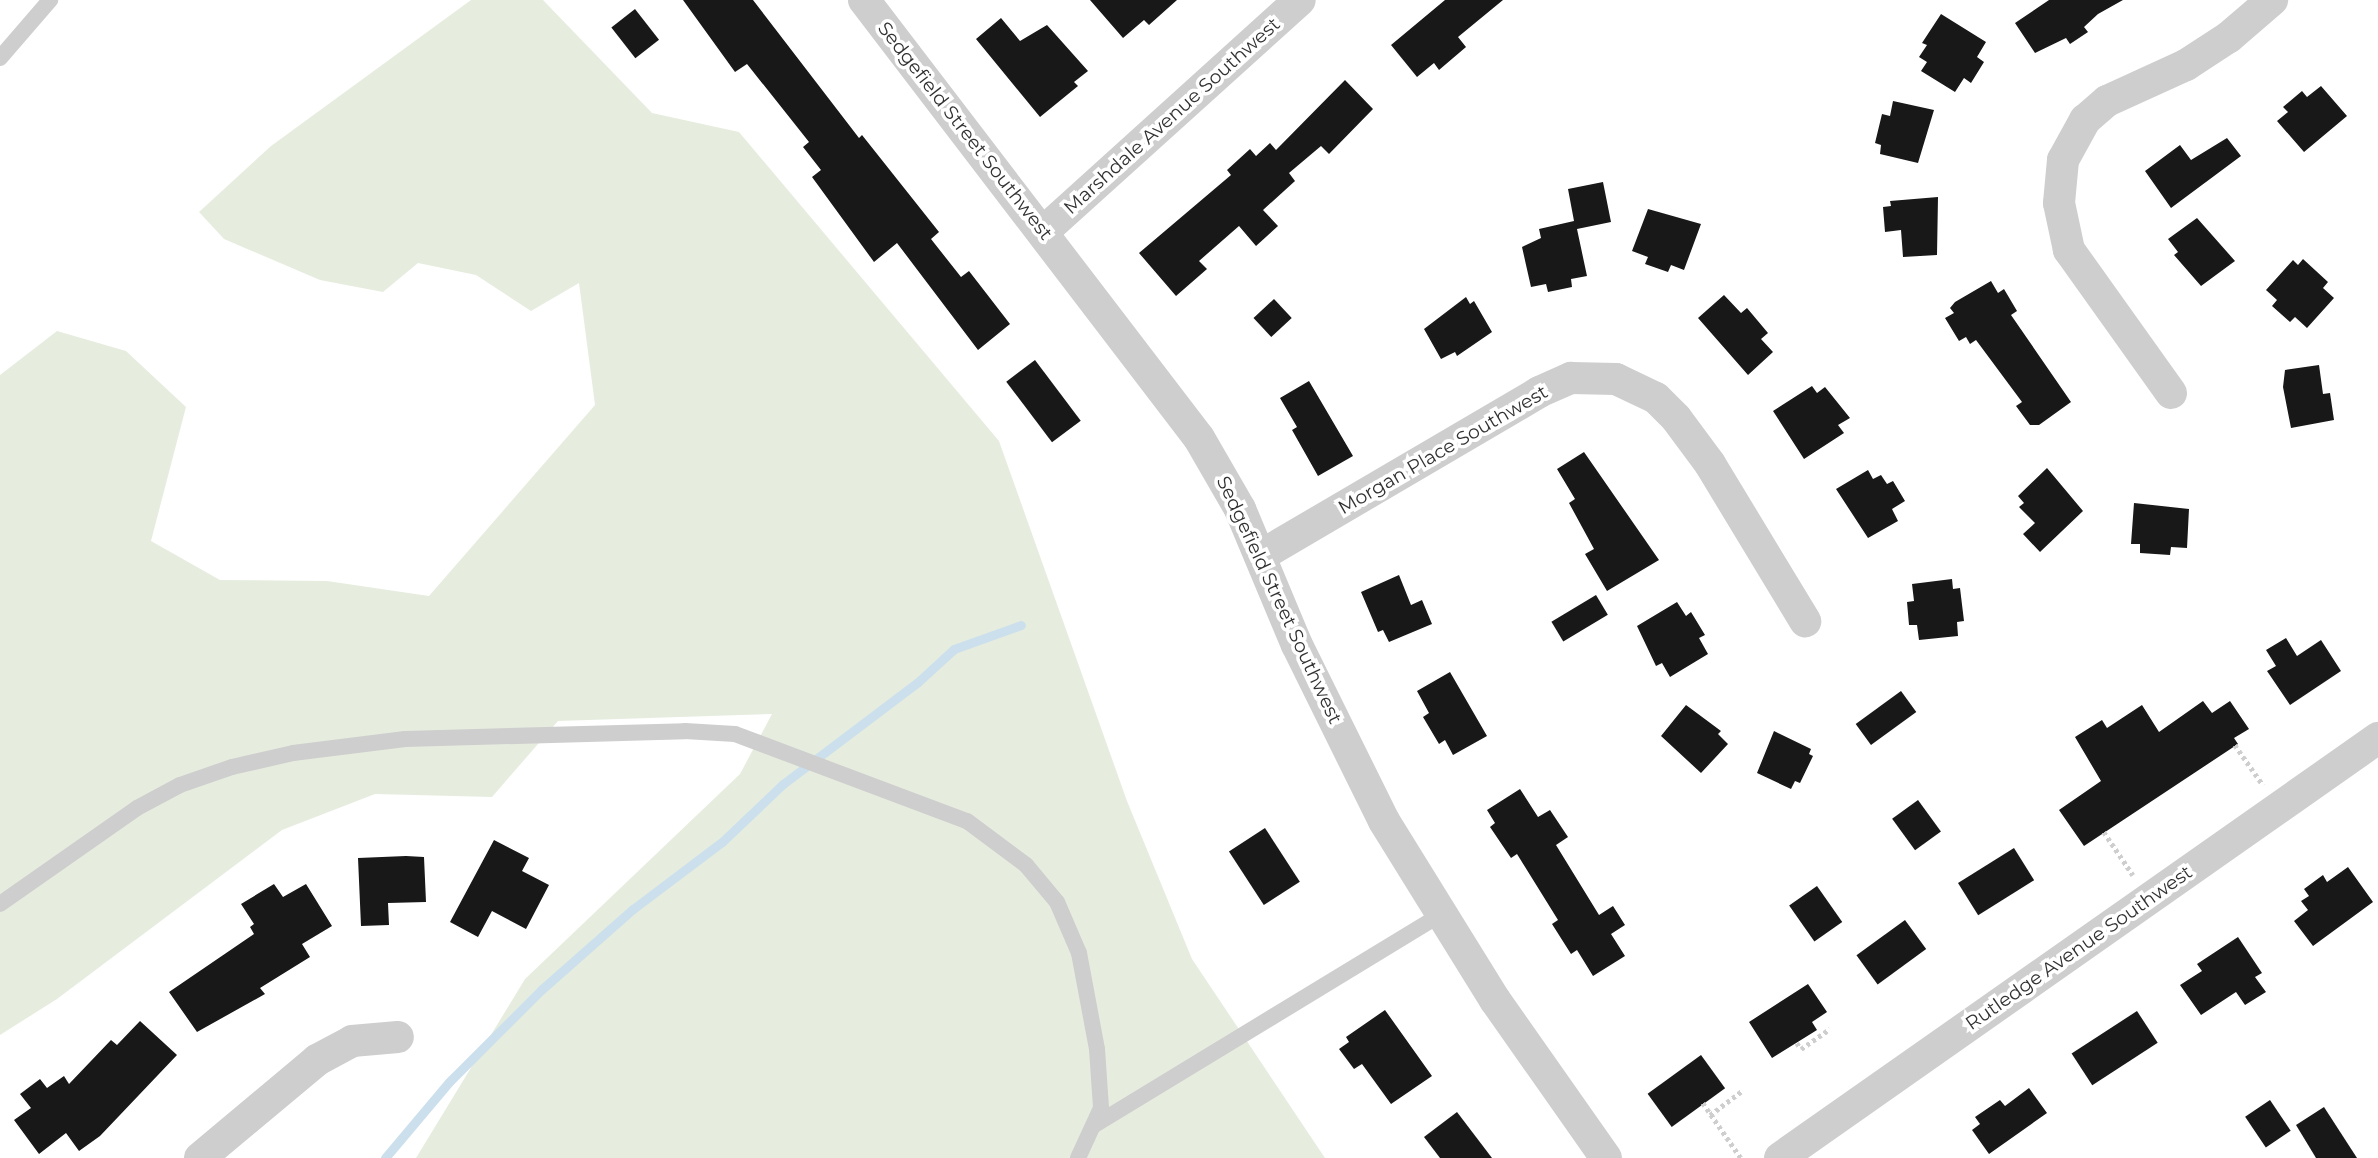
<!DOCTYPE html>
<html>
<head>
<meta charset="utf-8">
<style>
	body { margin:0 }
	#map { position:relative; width:2378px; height:1158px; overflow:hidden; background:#fff; font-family:Montserrat,sans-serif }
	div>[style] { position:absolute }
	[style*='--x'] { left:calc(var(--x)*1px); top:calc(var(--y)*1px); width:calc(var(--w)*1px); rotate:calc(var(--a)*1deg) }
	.green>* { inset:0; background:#e6eddf }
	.stream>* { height:9px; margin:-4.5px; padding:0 4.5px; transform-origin:4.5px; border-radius:4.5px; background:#ccdfec }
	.building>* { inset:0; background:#181818; transform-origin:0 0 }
	.path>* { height:4.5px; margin-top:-2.25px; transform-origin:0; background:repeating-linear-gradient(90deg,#cecece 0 3.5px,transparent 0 7px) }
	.lane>* { height:16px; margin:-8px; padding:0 8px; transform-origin:8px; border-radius:8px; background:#cecece }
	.street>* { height:32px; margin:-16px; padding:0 16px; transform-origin:16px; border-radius:16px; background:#cecece }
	span { translate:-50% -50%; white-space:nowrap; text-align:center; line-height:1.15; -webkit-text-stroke:7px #fff; paint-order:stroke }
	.street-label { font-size:19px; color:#313131 }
</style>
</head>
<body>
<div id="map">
	<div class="green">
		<div style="clip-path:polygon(471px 0,543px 0,652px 113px,739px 132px,999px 441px,1127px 801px,1192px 959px,1325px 1158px,416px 1158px,525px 979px,740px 774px,772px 714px,558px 721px,492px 797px,375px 794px,282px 830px,57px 999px,0 1035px,0 375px,57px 331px,126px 351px,186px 407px,151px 541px,220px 580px,327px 581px,429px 596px,595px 405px,579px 283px,531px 311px,476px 275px,418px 263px,383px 292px,320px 280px,224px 239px,199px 212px,271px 146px)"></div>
	</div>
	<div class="stream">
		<div style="--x:385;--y:1158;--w:99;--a:-49.9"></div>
		<div style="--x:449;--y:1082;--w:130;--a:-45"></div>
		<div style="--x:541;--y:990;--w:123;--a:-41.4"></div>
		<div style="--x:633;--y:909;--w:111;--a:-37"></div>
		<div style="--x:722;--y:842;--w:84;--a:-43.6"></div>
		<div style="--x:783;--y:784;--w:169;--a:-37.1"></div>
		<div style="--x:918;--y:682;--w:49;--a:-42.5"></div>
		<div style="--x:954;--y:649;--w:71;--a:-19.7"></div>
	</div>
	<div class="building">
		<div style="clip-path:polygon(683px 0,753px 0,859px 138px,862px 135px,939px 232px,931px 239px,961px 277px,969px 271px,1010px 324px,978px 350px,897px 243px,874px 262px,812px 177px,821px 170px,803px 147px,809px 142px,747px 64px,735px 72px)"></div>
		<div style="clip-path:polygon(1090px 0,1177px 0,1149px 25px,1144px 20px,1123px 38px)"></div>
		<div style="clip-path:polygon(1445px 0,1503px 0,1458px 37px,1466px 47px,1439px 70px,1434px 63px,1417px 77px,1391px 45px)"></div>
		<div style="clip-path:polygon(2049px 0,2123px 0,2098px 14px,2084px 27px,2088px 32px,2070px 44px,2066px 38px,2035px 53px,2015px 23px)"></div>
		<div style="left:635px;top:9px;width:39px;height:30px;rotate:52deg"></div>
		<div style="clip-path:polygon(1941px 14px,1986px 42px,1977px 57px,1984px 62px,1971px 83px,1964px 78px,1955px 92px,1921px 71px,1927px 62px,1919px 57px,1927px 45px,1922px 43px)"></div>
		<div style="clip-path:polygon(1001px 18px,1020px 41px,1047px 25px,1088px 71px,1074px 82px,1078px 86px,1040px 117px,976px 39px)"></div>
		<div style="clip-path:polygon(1345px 80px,1373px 109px,1329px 154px,1321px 146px,1289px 173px,1295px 181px,1263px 210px,1278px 226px,1256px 246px,1239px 226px,1199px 261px,1207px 269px,1176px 296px,1139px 253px,1231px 175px,1227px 170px,1250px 149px,1256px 156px,1270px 143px,1276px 150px)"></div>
		<div style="clip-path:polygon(2321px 86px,2347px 116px,2304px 152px,2277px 121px,2288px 112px,2283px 107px,2302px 91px,2307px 97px)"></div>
		<div style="clip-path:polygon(1893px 101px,1934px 110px,1918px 163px,1880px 154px,1881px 145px,1875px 143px,1882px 114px,1890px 116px)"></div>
		<div style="clip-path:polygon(2227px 138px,2241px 156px,2171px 208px,2145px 171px,2180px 145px,2191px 160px)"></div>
		<div style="clip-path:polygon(1603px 182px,1611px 222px,1577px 229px,1587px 276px,1571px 279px,1572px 287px,1548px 292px,1546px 284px,1531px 287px,1522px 247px,1541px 238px,1539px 229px,1574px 221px,1568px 189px)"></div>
		<div style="clip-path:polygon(1938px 197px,1937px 255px,1903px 257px,1901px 230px,1885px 232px,1883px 207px,1891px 206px,1890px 201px)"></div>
		<div style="clip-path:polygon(1648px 209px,1701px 224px,1684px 270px,1671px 265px,1668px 272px,1645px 264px,1648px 257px,1632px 251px)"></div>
		<div style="clip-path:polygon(2197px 218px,2235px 261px,2201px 286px,2174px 255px,2178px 252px,2168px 239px)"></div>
		<div style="clip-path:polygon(2303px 259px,2328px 282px,2323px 288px,2334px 298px,2307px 328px,2295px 317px,2290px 322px,2272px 306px,2277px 300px,2266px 290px,2293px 260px,2298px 265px)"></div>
		<div style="clip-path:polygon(1991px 281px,1998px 293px,2004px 289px,2017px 311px,2011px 315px,2071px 402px,2039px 425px,2030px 425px,2016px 406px,2022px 402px,1976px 340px,1970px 344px,1966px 337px,1959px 341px,1945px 318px,1954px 313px,1950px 308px,1955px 302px)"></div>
		<div style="clip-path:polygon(1724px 295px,1741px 313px,1747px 308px,1768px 333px,1761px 339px,1773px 352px,1748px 375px,1698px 318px)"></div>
		<div style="clip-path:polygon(1466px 297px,1470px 304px,1474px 301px,1492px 332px,1457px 356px,1455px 352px,1441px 359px,1424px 329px)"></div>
		<div style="left:1274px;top:299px;width:26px;height:28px;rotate:47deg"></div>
		<div style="left:1035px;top:360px;width:76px;height:36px;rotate:53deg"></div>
		<div style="clip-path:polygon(2319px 365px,2323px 394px,2330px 393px,2334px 420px,2291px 428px,2283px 387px,2285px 370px)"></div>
		<div style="clip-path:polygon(1309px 381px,1353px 456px,1318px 476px,1292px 430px,1297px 427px,1280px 398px)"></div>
		<div style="clip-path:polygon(1812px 386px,1817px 393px,1825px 387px,1850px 418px,1838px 425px,1844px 433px,1804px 459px,1773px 411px)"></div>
		<div style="clip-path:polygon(1584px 452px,1659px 560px,1607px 591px,1585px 554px,1594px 549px,1569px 503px,1575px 499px,1557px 469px)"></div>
		<div style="clip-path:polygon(2047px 468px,2083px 511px,2040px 552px,2023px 534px,2035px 523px,2019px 507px,2024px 503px,2018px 496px)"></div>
		<div style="clip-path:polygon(1868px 470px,1873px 479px,1881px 475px,1887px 484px,1893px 481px,1905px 501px,1892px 509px,1898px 521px,1868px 538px,1836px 489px)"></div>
		<div style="clip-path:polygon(2134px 503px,2189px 509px,2187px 548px,2171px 547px,2170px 555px,2140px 553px,2140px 544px,2131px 544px)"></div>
		<div style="clip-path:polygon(1399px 575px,1411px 605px,1422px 600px,1432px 624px,1389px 642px,1383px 630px,1378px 632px,1361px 592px)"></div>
		<div style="clip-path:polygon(1952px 579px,1953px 589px,1960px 588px,1964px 621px,1957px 622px,1958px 636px,1919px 640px,1917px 625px,1909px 625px,1907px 602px,1914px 601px,1912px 584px)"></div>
		<div style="left:1596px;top:595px;width:23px;height:52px;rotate:59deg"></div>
		<div style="clip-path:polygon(1677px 602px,1686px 616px,1691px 612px,1705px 635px,1699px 638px,1708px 654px,1670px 677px,1662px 663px,1656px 666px,1637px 626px)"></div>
		<div style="clip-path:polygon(2286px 638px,2297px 656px,2321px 640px,2341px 671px,2290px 705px,2267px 671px,2276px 666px,2266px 650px)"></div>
		<div style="clip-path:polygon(1450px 672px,1487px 736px,1453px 755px,1445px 740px,1439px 744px,1423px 717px,1429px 713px,1417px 691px)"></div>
		<div style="left:1901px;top:691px;width:26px;height:56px;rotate:54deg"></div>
		<div style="clip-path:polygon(2203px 701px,2212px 713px,2230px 701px,2249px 729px,2234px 738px,2238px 744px,2084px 846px,2059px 810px,2101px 781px,2075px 737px,2102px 720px,2107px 728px,2142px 705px,2159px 732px)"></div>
		<div style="clip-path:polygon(1686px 705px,1721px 731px,1718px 734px,1728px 744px,1701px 773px,1661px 736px)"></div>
		<div style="clip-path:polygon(1774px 731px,1811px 749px,1809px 754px,1813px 756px,1800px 783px,1795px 781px,1791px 789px,1757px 773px)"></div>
		<div style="clip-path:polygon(1520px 789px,1538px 817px,1550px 810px,1568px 837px,1556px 845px,1599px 915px,1613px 906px,1625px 925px,1611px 934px,1625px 956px,1593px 976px,1577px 950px,1571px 954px,1552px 924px,1558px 920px,1517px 854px,1511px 858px,1490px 827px,1495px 823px,1487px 810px)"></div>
		<div style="left:1918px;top:800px;width:39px;height:32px;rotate:54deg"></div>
		<div style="left:1265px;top:828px;width:64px;height:43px;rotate:57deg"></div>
		<div style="clip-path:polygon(494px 840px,529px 858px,522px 871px,549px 885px,526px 929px,492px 911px,478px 937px,450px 922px)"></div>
		<div style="left:2014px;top:848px;width:38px;height:66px;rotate:58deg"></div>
		<div style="clip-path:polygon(406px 856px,424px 857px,426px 902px,388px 903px,389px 925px,361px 926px,358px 858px)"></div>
		<div style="clip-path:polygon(2348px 867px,2373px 902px,2313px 946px,2294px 921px,2308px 910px,2301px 901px,2309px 896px,2304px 889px,2323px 875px,2327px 882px)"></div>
		<div style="clip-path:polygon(274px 884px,283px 897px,306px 884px,332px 926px,302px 944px,310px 957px,260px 988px,265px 994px,197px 1032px,169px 992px,254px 934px,250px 927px,254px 924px,241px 904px)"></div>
		<div style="left:1817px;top:886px;width:44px;height:34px;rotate:55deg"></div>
		<div style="left:1905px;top:920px;width:36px;height:60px;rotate:54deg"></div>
		<div style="clip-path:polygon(2238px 937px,2262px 973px,2255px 977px,2266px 992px,2245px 1005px,2236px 992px,2201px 1015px,2180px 985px,2202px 971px,2197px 964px)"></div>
		<div style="clip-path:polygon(1808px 984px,1827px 1012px,1812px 1022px,1817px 1030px,1772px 1058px,1749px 1022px)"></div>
		<div style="clip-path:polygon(1385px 1010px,1432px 1076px,1391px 1104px,1362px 1064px,1354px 1069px,1339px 1049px,1349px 1042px,1346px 1037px)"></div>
		<div style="left:2137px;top:1011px;width:38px;height:78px;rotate:57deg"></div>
		<div style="clip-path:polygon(140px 1021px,177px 1055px,100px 1136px,79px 1151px,66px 1133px,39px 1154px,14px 1120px,31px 1108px,20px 1094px,40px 1079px,47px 1088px,64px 1076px,69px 1084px,111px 1040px,117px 1045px)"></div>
		<div style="left:1701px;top:1055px;width:41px;height:66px;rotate:54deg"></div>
		<div style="clip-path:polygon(2029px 1088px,2047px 1113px,1989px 1154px,1972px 1130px,1980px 1124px,1975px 1117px,2000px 1100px,2005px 1106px)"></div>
		<div style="left:2270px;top:1100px;width:37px;height:30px;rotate:56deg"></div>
		<div style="clip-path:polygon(2324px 1107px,2357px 1158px,2316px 1158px,2296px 1125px)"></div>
		<div style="clip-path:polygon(1457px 1112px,1492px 1158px,1440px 1158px,1424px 1137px)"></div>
	</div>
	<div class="path">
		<div style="--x:2235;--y:745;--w:49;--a:55"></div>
		<div style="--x:2104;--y:832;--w:52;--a:56"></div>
		<div style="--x:1797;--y:1043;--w:7;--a:56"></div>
		<div style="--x:1801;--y:1049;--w:35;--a:-35"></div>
		<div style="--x:1703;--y:1103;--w:67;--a:55.4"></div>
		<div style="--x:1710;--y:1115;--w:41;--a:-37.1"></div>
	</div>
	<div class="lane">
		<div style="--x:0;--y:58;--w:77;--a:-49.2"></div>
		<div style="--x:0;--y:904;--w:167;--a:-35"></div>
		<div style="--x:137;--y:808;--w:49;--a:-28.1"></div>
		<div style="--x:180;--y:785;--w:55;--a:-19.1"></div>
		<div style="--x:232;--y:767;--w:63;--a:-12.9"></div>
		<div style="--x:293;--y:753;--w:113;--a:-7.1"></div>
		<div style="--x:405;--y:739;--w:280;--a:-1.6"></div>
		<div style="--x:685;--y:731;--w:50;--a:3.4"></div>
		<div style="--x:735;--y:734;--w:248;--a:20.6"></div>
		<div style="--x:967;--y:821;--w:74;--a:36.7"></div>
		<div style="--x:1026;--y:865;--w:48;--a:50"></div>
		<div style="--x:1057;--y:902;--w:56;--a:66.7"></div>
		<div style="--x:1079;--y:953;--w:98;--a:79.4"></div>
		<div style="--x:1097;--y:1049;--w:59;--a:86.1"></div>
		<div style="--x:1101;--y:1108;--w:55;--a:114.7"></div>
		<div style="--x:1093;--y:1126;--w:408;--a:-31.3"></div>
	</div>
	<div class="street">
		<div style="--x:864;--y:0;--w:551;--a:52.59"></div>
		<div style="--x:1199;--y:438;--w:82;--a:60"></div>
		<div style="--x:1240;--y:509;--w:147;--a:67.3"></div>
		<div style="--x:1297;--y:645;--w:196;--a:63.7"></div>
		<div style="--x:1384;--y:821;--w:211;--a:58.2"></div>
		<div style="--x:1495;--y:1000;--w:193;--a:54.9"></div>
		<div style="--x:1043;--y:232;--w:346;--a:-42.1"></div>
		<div style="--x:2171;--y:393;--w:176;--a:-125.5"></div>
		<div style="--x:2069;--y:250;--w:48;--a:-102"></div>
		<div style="--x:2059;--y:203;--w:43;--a:-84.7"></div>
		<div style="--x:2063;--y:160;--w:46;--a:-61.2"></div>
		<div style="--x:2085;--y:120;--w:29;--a:-41"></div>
		<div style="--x:2107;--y:101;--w:87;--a:-24.5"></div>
		<div style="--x:2186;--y:65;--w:51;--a:-33.1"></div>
		<div style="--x:2229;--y:37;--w:57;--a:-40.7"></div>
		<div style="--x:1260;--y:556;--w:324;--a:-30.4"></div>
		<div style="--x:1539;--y:392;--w:35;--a:-24"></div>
		<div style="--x:1571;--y:378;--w:45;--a:1.3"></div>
		<div style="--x:1616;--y:379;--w:44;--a:25.4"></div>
		<div style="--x:1656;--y:398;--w:28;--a:45"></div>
		<div style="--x:1676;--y:418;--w:57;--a:53.5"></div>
		<div style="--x:1710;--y:464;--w:184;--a:58.8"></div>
		<div style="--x:200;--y:1158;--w:153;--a:-39.9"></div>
		<div style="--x:317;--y:1060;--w:40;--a:-28"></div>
		<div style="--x:352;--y:1041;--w:46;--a:-5"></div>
		<div style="--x:1780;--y:1158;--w:731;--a:-35.08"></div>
	</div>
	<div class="street-label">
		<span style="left:1172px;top:116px;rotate:-42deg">Marshdale Avenue Southwest</span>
		<span style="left:965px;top:131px;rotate:52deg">Sedgefield Street Southwest</span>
		<span style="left:1443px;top:450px;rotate:-30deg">Morgan Place Southwest</span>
		<span style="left:1279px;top:600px;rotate:65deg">Sedgefield Street Southwest</span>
		<span style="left:2079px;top:948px;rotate:-35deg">Rutledge Avenue Southwest</span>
	</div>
</div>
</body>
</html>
